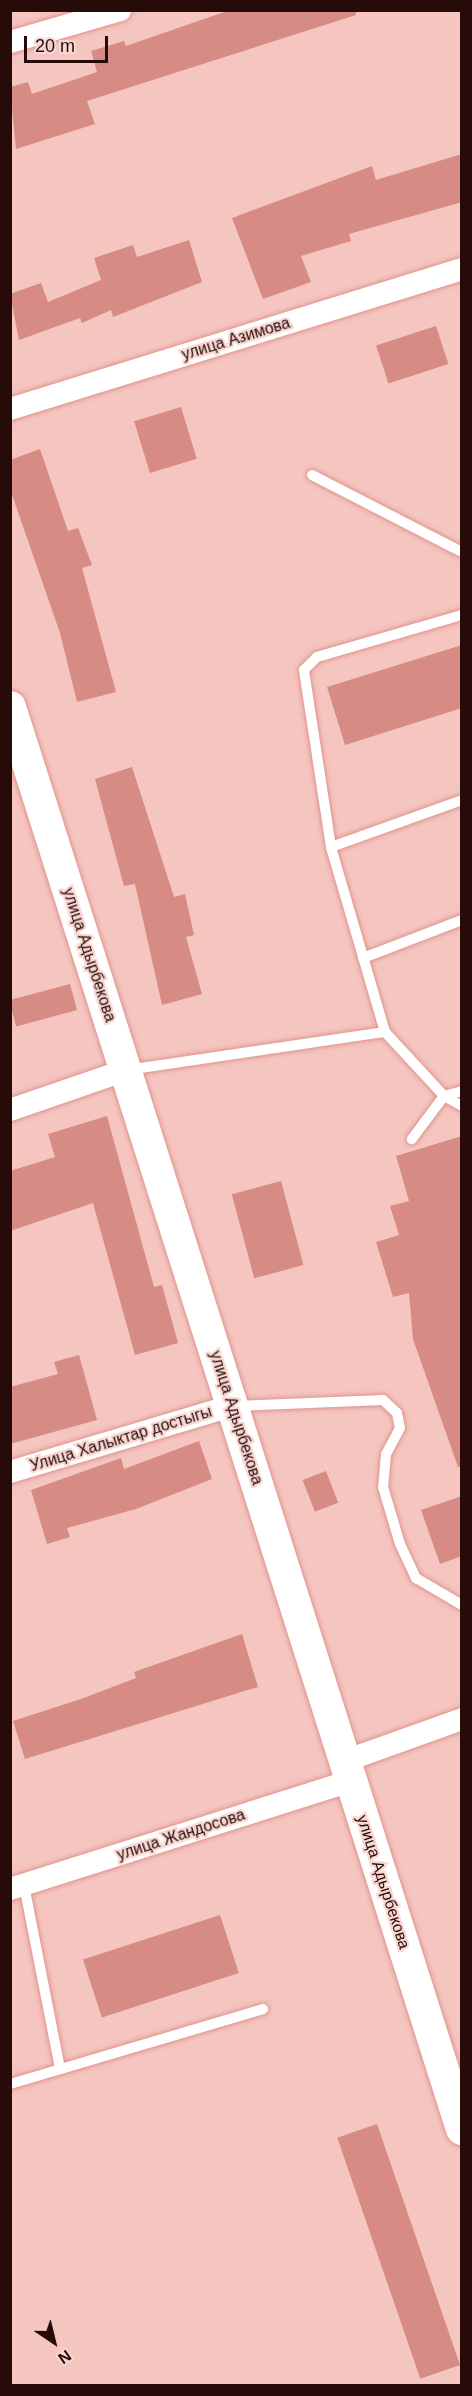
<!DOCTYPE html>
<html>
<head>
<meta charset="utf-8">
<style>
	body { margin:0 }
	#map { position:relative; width:472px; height:2396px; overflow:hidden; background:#f5c5c0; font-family:Arial,sans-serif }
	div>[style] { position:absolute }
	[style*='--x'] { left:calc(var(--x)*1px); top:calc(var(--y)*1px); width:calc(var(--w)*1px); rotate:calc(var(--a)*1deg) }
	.building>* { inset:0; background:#d68b84; transform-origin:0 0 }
	.roads { filter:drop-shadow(0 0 2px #e0948d) drop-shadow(0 0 2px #e0948d) }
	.lane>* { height:10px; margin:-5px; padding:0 5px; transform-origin:5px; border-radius:5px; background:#fff }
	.street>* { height:22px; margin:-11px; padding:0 11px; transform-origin:11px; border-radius:11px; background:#fff }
	.secondary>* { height:32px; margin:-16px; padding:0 16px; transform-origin:16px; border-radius:16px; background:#fff }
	span { translate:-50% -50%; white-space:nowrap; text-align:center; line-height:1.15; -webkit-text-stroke:4.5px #f8d7d3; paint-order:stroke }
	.street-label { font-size:16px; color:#260b09 }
	.frame { position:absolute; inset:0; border:12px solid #260b09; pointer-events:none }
	.north { position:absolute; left:24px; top:2312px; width:60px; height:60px; -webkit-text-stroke:4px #f8d7d3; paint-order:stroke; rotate:145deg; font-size:16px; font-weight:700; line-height:24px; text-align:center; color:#260b09 }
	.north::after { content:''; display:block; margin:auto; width:21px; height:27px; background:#260b09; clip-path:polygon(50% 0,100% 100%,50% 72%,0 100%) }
	.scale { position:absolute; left:24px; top:36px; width:84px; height:27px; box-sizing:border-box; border:3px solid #260b09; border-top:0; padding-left:8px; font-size:18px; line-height:21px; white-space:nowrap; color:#260b09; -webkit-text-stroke:4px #f8d7d3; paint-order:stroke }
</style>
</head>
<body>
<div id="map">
	<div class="building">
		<div style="clip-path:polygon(230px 10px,356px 10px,356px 15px,87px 101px,95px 124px,16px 149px,10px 87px,28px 82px,32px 94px,97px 72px,91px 51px,124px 41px,126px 46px)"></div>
		<div style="clip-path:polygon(462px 154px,462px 202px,349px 234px,351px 241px,301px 256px,311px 282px,263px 299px,232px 218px,372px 166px,376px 180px)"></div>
		<div style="clip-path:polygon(189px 240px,202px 282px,113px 317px,111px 310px,82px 323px,80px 318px,19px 340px,10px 294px,41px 283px,48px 302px,101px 280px,94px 258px,133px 245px,137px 257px)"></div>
		<div style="left:436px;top:326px;width:40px;height:63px;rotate:72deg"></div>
		<div style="left:181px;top:407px;width:54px;height:49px;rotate:73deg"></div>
		<div style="clip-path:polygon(40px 449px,68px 531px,78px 528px,92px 565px,82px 568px,116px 692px,77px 702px,60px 633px,10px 489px,10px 460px)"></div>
		<div style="clip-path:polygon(462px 645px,462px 708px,345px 745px,327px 687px)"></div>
		<div style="clip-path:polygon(132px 767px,174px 897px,185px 894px,194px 935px,186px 937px,202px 994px,162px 1005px,135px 884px,124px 886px,95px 779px)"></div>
		<div style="left:70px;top:984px;width:27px;height:63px;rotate:75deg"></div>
		<div style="clip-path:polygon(107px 1116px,154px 1287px,162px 1285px,178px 1343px,135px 1355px,93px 1203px,10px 1231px,10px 1171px,55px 1157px,48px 1134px)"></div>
		<div style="clip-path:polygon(462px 1136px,462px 1467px,458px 1467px,413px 1339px,409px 1293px,393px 1297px,376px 1242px,399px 1235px,390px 1206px,409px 1201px,396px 1156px)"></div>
		<div style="left:281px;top:1181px;width:87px;height:51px;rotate:75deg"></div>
		<div style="clip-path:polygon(79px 1355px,97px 1420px,10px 1444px,10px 1387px,58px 1374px,54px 1362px)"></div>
		<div style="clip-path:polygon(199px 1441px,212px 1479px,136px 1509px,67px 1528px,70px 1537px,47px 1544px,31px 1490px,121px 1458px,124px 1469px)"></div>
		<div style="left:326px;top:1471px;width:34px;height:25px;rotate:69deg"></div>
		<div style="clip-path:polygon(462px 1496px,462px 1556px,440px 1564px,421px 1510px)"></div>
		<div style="clip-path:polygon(242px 1634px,258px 1687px,25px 1759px,13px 1721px,81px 1699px,136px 1678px,134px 1672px)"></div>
		<div style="left:220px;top:1915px;width:61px;height:144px;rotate:72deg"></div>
		<div style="left:377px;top:2124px;width:255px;height:42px;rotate:71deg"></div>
	</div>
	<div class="roads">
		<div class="lane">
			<div style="--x:312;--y:475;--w:169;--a:27.2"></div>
			<div style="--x:331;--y:847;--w:179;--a:-98.7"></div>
			<div style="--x:304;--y:670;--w:18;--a:-45"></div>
			<div style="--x:317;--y:657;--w:151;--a:-16.2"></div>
			<div style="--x:363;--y:958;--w:106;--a:-21"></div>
			<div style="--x:385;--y:1032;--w:193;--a:-106.3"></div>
			<div style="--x:331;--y:847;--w:139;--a:-19.7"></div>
			<div style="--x:127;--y:1070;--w:261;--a:-8.4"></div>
			<div style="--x:385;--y:1032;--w:87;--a:47.3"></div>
			<div style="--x:444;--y:1096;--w:54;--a:126.7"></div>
			<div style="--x:462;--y:1091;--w:19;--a:164"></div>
			<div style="--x:444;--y:1096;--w:21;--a:29"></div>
			<div style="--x:235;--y:1406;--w:148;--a:-2.3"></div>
			<div style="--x:383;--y:1400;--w:19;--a:43"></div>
			<div style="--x:397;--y:1413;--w:15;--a:79"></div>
			<div style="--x:400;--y:1428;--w:30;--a:118"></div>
			<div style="--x:386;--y:1454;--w:33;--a:95"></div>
			<div style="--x:383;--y:1487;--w:59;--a:73.4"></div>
			<div style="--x:400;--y:1544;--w:38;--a:65"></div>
			<div style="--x:416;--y:1578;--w:53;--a:30.4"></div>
			<div style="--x:24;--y:1885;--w:187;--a:78.9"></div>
			<div style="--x:10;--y:2084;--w:264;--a:-16.5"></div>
		</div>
		<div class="street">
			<div style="--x:10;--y:42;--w:115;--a:-16.2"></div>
			<div style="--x:10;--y:409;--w:473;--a:-17.2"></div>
			<div style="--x:10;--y:1110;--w:123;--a:-19"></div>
			<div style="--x:10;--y:1472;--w:232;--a:-16.6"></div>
			<div style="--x:345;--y:1761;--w:124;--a:-19.7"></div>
			<div style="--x:10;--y:1889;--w:358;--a:-17.6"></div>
		</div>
		<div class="secondary">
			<div style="--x:10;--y:707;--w:1492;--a:72.37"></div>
		</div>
	</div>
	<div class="street-label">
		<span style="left:236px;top:339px;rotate:-17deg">улица Азимова</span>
		<span style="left:89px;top:955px;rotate:72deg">улица Адырбекова</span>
		<span style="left:236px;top:1418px;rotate:72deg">улица Адырбекова</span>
		<span style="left:121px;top:1439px;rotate:-17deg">Улица Халыктар достыгы</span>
		<span style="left:181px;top:1835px;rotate:-18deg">улица Жандосова</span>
		<span style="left:383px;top:1882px;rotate:72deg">улица Адырбекова</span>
	</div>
	<div class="frame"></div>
	<div class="north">N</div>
	<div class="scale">20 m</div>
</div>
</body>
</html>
